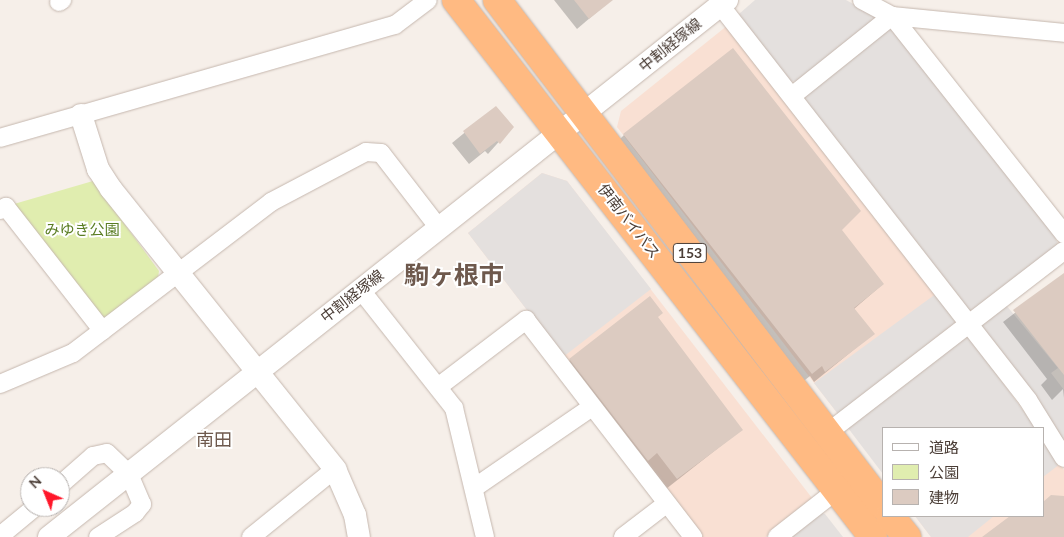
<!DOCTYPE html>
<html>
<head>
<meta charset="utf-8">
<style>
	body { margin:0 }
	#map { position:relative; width:1064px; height:537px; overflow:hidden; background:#f6efe9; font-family:Lato,"Noto Sans JP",sans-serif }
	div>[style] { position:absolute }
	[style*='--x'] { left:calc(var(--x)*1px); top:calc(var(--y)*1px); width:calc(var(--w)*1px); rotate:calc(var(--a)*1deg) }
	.commercial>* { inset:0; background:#f9e0d3 }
	.green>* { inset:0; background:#e0edaf }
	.parking>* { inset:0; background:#e4e0de }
	.shadow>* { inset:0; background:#0003 }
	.building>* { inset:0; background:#dccbc1 }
	.roads { filter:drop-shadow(0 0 1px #c5b7ae) drop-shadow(0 0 1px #c5b7ae) }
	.minor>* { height:18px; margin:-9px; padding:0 9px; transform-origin:9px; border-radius:9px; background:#fff }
	.tertiary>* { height:22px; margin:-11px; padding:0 11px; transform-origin:11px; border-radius:11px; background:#fff }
	.trunk>* { height:28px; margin:-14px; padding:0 14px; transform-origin:14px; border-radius:14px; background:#ffba82 }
	span { translate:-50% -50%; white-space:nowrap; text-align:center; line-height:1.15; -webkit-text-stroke:4px #fff; paint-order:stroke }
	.shield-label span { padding:1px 4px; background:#fff; border:1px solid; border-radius:4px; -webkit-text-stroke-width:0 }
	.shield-label { font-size:14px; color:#4b3e37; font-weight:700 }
	.street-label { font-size:15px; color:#4b3e37 }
	.park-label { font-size:15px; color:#5a7d23 }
	.quarter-label { font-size:18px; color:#6e594d }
	.town-label { font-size:25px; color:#6e594d; font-weight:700 }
	.legend { position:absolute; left:882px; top:427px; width:162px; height:90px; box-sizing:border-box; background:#fff; border:1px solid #b7b2af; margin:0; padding:6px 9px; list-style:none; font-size:15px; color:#4b3e37 }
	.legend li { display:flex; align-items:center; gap:10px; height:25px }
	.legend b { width:25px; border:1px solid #b7b2af }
	.north { position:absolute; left:20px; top:467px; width:50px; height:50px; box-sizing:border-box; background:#fff; border:1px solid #b7b2af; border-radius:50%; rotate:316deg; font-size:14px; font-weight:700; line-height:20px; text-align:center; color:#4b3e37 }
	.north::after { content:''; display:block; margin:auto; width:18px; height:22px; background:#ff172a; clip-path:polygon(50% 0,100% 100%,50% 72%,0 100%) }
</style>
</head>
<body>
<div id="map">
	<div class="commercial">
		<div style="clip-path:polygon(728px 25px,956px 317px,955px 323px,838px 414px,617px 127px,621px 111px)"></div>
		<div style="clip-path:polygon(542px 173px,567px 181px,812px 498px,766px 537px,701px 537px,468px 233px)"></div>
		<div style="clip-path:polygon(1043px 438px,1064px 470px,1064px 537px,931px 537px,915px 516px,1043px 516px)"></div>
	</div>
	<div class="green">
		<div style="clip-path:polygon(93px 181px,159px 271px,158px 278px,110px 317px,100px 317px,14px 204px)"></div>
	</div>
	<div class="parking">
		<div style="clip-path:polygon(755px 0,846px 0,878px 18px,800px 82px,789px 81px,739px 14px)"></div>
		<div style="clip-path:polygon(885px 28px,895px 31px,1050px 226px,1058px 244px,973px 311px,966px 309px,803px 103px,807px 91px)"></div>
		<div style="clip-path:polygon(542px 173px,567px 181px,651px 289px,563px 357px,468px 233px)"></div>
		<div style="clip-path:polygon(937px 293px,956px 317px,955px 323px,838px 414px,814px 383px)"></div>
		<div style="clip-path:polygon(1006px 305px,1058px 368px,1051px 373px,1064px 390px,1064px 441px,1033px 393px,979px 326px)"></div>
		<div style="clip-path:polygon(965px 337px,970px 338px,1036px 428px,883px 428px,883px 474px,848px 428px)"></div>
		<div style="clip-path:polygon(1043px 438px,1060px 464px,1043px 477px)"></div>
		<div style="clip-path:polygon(819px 512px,825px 514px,843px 537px,787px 537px)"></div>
		<div style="clip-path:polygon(915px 516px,994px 516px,968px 537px,931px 537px)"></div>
	</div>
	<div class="shadow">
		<div style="clip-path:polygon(554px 0,611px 0,577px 29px)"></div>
		<div style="clip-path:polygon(496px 107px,512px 127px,488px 154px,485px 151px,469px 164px,452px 143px)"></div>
		<div style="clip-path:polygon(624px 135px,841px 230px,883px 284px,854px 309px,873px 334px,814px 382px,810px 376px,800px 384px,613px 146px)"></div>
		<div style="clip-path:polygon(1064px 275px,1064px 398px,1063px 389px,1052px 400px,1041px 385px,1047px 379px,1003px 322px)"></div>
		<div style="clip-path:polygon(656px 317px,741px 430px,666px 489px,559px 371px,570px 360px)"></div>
	</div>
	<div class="building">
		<div style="clip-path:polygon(574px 0,613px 0,589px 19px)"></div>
		<div style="clip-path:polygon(733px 48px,861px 211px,842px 230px,884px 284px,854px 308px,875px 334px,825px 372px,822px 366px,812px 374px,623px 134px)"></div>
		<div style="clip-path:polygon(496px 106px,514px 127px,500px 144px,497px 141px,480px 154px,463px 131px)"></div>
		<div style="clip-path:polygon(1064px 273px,1064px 375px,1013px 310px)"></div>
		<div style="clip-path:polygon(650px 296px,663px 313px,658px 317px,743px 430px,677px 479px,657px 453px,648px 461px,569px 359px)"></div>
		<div style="clip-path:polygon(1051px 495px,1064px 496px,1064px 537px,982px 537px,1010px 516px,1043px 516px,1043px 502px)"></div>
	</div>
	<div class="roads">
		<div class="minor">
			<div style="--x:862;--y:0;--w:34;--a:28"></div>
			<div style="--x:892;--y:16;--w:278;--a:51.7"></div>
			<div style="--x:59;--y:2;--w:4;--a:-34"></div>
			<div style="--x:720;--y:5;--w:501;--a:52.05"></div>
			<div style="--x:1028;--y:400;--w:68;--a:58.2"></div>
			<div style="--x:792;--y:96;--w:128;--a:-38.7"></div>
			<div style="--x:892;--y:16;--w:173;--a:5.6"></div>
			<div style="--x:0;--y:138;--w:411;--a:-16"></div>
			<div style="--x:395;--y:25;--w:41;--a:-37.1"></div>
			<div style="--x:0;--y:210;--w:7;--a:-27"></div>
			<div style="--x:6;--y:207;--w:157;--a:52"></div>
			<div style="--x:360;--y:289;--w:152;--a:51.7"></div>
			<div style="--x:454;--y:408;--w:133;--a:76.5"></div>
			<div style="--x:0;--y:384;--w:79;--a:-23"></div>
			<div style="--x:73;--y:353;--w:249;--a:-37.3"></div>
			<div style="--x:271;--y:202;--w:107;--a:-27.8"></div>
			<div style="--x:366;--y:152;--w:15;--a:4"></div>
			<div style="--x:381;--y:153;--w:95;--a:52.3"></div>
			<div style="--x:438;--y:387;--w:111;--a:-37.3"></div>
			<div style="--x:526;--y:320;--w:274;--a:52.4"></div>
			<div style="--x:826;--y:434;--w:300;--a:-37.6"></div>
			<div style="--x:60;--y:485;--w:44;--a:-41.3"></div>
			<div style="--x:93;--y:456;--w:14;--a:-12"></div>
			<div style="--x:107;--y:453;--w:30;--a:44"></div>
			<div style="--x:129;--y:474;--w:33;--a:67"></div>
			<div style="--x:142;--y:504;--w:11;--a:128"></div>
			<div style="--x:135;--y:513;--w:44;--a:147"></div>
			<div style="--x:474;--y:488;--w:143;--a:-34.5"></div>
			<div style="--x:0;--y:536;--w:45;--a:-39.6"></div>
			<div style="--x:251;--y:537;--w:108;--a:-39"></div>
			<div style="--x:623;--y:537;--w:54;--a:-37.5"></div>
			<div style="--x:777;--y:537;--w:76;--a:-38.1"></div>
		</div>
		<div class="tertiary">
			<div style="--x:81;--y:115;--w:57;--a:72.5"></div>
			<div style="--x:98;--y:169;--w:24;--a:57"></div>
			<div style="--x:111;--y:189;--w:359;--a:51.3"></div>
			<div style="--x:335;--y:469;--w:50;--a:66.5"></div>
			<div style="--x:355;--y:515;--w:22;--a:80"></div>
			<div style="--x:49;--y:537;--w:865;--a:-38.38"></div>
		</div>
		<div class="trunk">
			<div style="--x:456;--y:0;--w:680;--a:52.17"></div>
			<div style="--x:497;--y:0;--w:636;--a:52.66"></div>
			<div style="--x:890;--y:516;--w:27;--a:51"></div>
		</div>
	</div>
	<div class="shield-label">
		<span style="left:690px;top:253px">153</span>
	</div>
	<div class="street-label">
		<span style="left:670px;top:45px;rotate:-39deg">中割経塚線</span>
		<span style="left:629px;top:221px;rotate:52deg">伊南バイパス</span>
		<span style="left:352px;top:296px;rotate:-38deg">中割経塚線</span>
	</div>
	<div class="park-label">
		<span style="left:82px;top:230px">みゆき公園</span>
	</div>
	<div class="quarter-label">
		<span style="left:214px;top:439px">南田</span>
	</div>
	<div class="town-label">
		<span style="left:454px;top:274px">駒ヶ根市</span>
	</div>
	<ul class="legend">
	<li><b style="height:6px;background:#fff"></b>道路</li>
	<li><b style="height:14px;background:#e0edaf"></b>公園</li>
	<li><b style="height:14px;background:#dccbc1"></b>建物</li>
	</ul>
	<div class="north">N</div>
</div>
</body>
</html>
